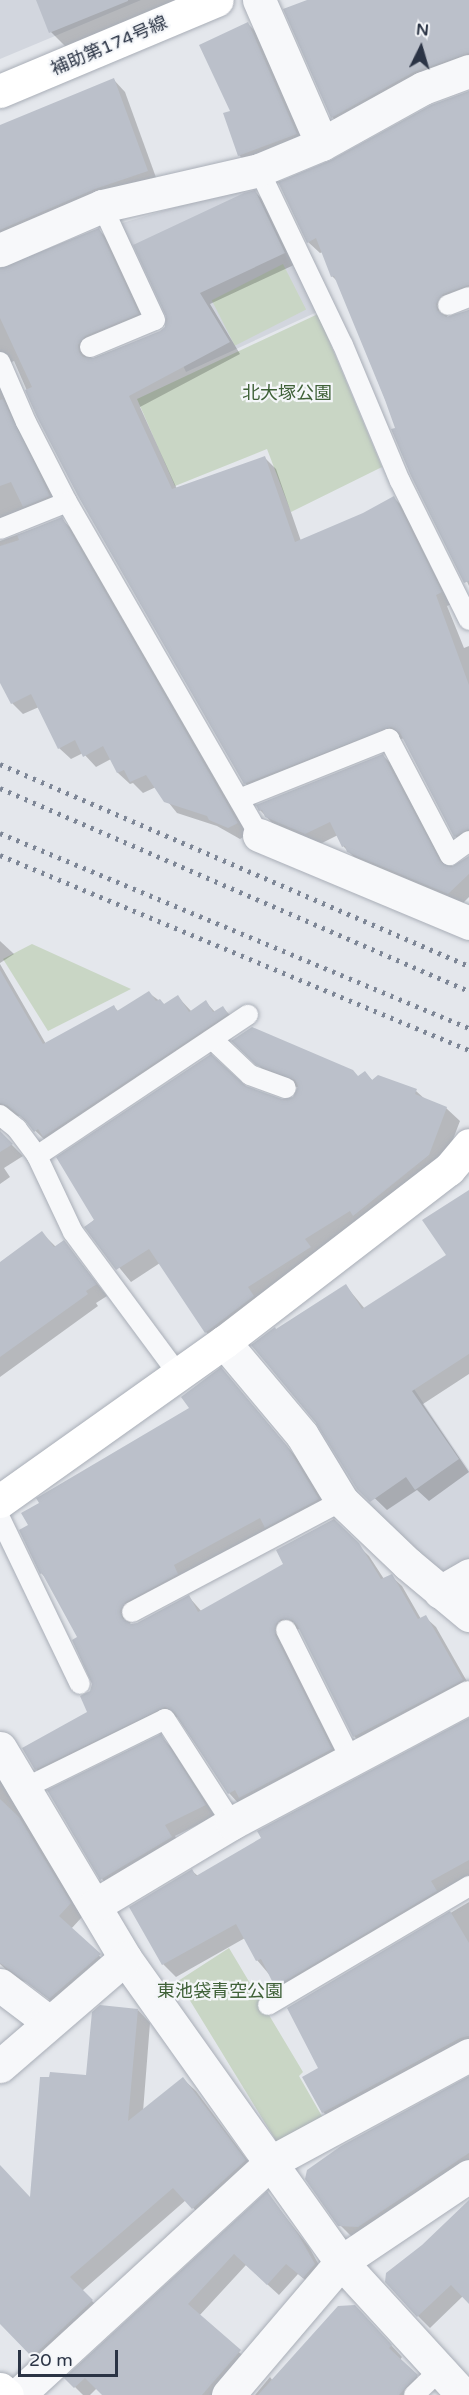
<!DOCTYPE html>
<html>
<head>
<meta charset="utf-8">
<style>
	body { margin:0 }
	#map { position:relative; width:469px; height:2395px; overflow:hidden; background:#e4e7ec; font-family:"Varela Round","Noto Sans JP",sans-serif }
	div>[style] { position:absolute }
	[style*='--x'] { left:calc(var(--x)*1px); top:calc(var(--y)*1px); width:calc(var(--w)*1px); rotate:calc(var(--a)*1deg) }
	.built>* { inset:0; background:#d2d6de }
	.green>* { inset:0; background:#c9d6c5; transform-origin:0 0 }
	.shadow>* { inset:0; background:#0003 }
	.building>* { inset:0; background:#bbc0ca }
	.roads { filter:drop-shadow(0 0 2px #a9aeb7) drop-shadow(0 0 2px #a9aeb7) }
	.lane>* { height:20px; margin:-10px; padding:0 10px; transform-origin:10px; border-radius:10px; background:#f7f8fa }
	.street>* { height:33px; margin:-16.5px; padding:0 16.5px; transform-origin:16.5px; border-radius:16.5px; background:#f7f8fa }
	.secondary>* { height:33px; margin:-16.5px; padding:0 16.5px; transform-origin:16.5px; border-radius:16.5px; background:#fff }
	.highway>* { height:33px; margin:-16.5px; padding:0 16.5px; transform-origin:16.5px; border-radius:16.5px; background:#fff }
	.rail>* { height:4.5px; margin-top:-2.25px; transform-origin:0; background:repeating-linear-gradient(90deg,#7d8696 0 3px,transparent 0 9px) }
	span { translate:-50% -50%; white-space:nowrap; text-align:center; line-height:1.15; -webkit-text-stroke:4.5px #f4f6f9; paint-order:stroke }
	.street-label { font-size:18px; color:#2b3445 }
	.park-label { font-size:18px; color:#3f6138 }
	.north { position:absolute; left:391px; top:18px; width:60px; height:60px; -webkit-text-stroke:4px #f4f6f9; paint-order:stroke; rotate:5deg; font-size:16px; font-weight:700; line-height:24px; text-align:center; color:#2b3445 }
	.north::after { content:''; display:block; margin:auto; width:21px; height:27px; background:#2b3445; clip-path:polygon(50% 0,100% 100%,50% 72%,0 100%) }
	.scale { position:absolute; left:18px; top:2350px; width:100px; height:27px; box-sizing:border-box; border:3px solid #2b3445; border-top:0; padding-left:8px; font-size:18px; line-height:21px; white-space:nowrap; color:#2b3445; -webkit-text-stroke:4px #f4f6f9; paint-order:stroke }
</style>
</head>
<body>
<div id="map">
	<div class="built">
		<div style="clip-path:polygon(0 0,141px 0,0 59px)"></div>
		<div style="clip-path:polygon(253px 184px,317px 312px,186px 372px,119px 224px)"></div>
		<div style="clip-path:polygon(399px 1367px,469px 1470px,469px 1561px,442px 1578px,360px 1508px,308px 1429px)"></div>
	</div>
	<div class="green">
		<div style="left:283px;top:264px;width:51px;height:80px;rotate:63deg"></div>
		<div style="clip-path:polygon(318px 314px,382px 467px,291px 512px,267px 449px,175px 486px,137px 399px)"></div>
		<div style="clip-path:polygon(32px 944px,131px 989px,48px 1031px,3px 959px)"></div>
		<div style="clip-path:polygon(229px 1948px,303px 2072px,299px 2076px,323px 2118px,278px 2144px,178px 1981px)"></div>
	</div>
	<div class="shadow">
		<div style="clip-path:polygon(37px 0,180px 0,66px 47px,51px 32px)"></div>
		<div style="clip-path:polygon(312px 0,469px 0,469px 66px,344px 128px,332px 117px)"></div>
		<div style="clip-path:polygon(248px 24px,260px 36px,308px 146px,251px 167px,239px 155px,232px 112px)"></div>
		<div style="clip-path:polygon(114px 80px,125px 92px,158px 183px,0 247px,0 126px)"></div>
		<div style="clip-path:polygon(469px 93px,469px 301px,450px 308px,447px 317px,452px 318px,469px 310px,469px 586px,397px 429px,339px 283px,332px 276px,323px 252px,320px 253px,308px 242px,332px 162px)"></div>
		<div style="clip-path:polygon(255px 192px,266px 203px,296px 264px,210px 304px,240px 354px,140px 407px,177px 489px,265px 458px,276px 469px,301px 541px,363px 514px,394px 498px,405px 509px,452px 604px,447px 606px,464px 648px,469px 646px,469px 846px,467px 848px,455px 836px,404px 738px,256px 795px,245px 783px,38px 416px,14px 361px,2px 366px,0 378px,0 270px,99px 230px,110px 241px,149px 325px,92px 351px,91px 359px,161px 332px,169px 322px,135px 246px)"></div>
		<div style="clip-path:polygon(0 380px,61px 507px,0 537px)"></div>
		<div style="clip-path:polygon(61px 519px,73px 530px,248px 834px,240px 839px,217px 826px,177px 813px,156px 787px,143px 793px,133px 783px,130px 784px,118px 773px,111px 759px,96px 767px,83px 753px,71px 759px,59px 748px,39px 707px,23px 714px,12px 703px,0 679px,0 541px)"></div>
		<div style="clip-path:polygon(383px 756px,395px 767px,448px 866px,458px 866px,469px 858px,469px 897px,461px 905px,360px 863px,344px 847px,338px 835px,318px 845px,278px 829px,260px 810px)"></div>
		<div style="clip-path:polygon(0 941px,14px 954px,0 963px)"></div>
		<div style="clip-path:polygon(0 964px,46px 1044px,114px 1007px,119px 1012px,149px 993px,165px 1005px,178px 997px,192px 1012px,206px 1002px,215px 1012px,223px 1008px,234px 1019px,47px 1142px,20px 1116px,9px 1115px,2px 1119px,0 1132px)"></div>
		<div style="clip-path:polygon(246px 1054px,359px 1078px,365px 1073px,373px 1081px,416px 1091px,426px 1100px,446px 1108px,460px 1121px,442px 1168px,219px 1345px,206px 1332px,160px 1263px,131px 1282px,86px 1227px,245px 1087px,282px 1101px,294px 1099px,299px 1088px,271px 1077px)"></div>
		<div style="clip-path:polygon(0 1133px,23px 1156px,4px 1168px,10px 1177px,0 1184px)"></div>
		<div style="clip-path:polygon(469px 1192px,469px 1374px,423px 1404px,469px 1472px,429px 1501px,417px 1490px,387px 1510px,360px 1484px,277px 1331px,346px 1286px,365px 1309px,448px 1256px)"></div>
		<div style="clip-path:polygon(42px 1233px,56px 1247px,64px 1242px,107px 1296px,96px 1303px,98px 1306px,0 1377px,0 1263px)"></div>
		<div style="clip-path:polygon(231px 1380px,297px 1458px,328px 1510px,277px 1538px,268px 1529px,183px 1576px,132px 1615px,130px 1624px,138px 1624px,189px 1597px,202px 1612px,285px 1565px,333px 1521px,369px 1556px,384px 1579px,391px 1576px,402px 1586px,421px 1619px,425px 1617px,436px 1627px,469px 1685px,365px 1747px,354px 1736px,301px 1629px,291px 1630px,341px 1759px,239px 1804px,229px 1793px,177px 1717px,46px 1779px,36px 1769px,89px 1712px,94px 1684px,79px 1638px,47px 1579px,41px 1573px,191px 1409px)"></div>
		<div style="clip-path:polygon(469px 1719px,469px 1891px,289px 1998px,257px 1960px,245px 1938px,176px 1977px,163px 1964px,131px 1907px,192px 1871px,198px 1876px)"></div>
		<div style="clip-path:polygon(160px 1736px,171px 1747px,215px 1816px,175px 1836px,181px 1848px,112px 1890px,102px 1879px)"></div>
		<div style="clip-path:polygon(0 1778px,82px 1917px,71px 1929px,112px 1968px,63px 2010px,26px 1982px,16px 1979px,0 1964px)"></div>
		<div style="clip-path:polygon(469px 1902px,469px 2052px,336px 2124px,323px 2112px,320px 2068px,289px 2008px)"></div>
		<div style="clip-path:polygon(138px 2010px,150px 2023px,143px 2112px,183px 2079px,196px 2091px,257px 2173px,205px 2221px,186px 2200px,82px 2291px,105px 2314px,45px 2369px,0 2322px,0 2166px,31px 2200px,87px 2077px)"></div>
		<div style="clip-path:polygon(469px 2077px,469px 2177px,355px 2240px,340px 2225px)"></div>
		<div style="clip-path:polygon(267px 2193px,309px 2247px,325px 2276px,315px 2288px,298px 2274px,279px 2295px,246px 2265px,199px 2316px,251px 2363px,227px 2395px,104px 2395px,97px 2388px,90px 2395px,83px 2395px,66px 2378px)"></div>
		<div style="clip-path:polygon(469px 2202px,469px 2302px,463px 2296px,430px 2328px,418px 2316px,423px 2246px)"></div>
		<div style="clip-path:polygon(366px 2318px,402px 2357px,400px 2360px,428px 2387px,421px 2395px,255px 2395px,270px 2377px,273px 2381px)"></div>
	</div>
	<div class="building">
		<div style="clip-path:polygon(36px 0,128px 0,128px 1px,49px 33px)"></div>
		<div style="clip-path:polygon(307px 0,469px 0,469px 53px,414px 72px,331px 118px,283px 9px)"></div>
		<div style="clip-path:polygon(248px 22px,297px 134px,238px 156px,223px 113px,230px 111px,199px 45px)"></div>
		<div style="clip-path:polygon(114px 78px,148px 171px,95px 189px,0 230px,0 125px)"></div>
		<div style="clip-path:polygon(469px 91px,469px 285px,443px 294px,436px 304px,437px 310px,446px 317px,469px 310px,469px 581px,464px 583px,411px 476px,391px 429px,395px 428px,385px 400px,334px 276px,331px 277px,316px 238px,307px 243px,278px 182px,331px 160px,431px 105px)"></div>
		<div style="clip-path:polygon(255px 190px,285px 253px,200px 293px,230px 342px,129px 396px,172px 489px,265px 456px,295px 542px,363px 513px,394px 496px,442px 592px,436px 595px,469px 685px,469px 829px,454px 837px,400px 733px,391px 727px,244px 784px,78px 496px,37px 417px,25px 390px,32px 387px,0 318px,0 268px,99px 228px,139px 314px,85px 336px,78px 345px,79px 352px,83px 357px,94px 358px,160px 331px,165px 327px,166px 316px,133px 245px,244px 193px)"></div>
		<div style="clip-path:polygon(3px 399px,50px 496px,23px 507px,11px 482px,0 486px,0 400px)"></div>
		<div style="clip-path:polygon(62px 517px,238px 823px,228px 828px,209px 820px,207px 816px,164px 802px,146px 775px,130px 782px,124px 770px,117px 773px,103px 746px,83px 757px,75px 740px,58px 749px,31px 694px,11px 704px,0 683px,0 546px,19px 540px,17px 535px)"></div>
		<div style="clip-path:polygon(383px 754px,440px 861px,451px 867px,469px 856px,469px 874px,448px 894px,347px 852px,345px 846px,342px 847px,330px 822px,305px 834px,265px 817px,262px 810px,259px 811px,256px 805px)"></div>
		<div style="clip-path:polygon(0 970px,43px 1044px,114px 1005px,117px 1011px,149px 991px,156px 1001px,160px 999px,164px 1004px,178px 995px,189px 1012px,206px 1000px,213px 1012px,223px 1006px,228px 1014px,43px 1137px,38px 1129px,34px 1132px,25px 1120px,8px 1106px,0 1103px)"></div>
		<div style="clip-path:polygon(252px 1027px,353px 1070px,358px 1076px,365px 1071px,372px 1080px,378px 1075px,417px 1089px,415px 1094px,447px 1107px,429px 1155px,353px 1216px,350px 1211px,305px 1239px,311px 1247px,248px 1287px,254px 1296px,205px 1333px,149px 1249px,116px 1270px,84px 1227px,94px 1220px,56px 1157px,211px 1054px,246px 1086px,282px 1099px,293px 1097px,298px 1086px,295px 1080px,256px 1065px,231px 1041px)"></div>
		<div style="clip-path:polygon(0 1131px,13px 1144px,0 1152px)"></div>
		<div style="clip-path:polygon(469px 1190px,469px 1354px,412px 1391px,459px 1459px,415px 1490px,406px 1477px,370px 1502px,357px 1489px,316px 1423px,251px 1345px,275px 1327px,276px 1329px,346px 1284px,362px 1309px,446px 1255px,422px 1220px)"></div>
		<div style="clip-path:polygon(42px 1231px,54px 1247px,64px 1240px,97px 1284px,86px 1291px,88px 1294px,0 1357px,0 1262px)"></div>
		<div style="clip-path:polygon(221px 1367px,287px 1446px,319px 1499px,265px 1528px,260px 1518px,174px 1565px,178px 1574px,126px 1602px,120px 1611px,122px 1618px,131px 1624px,137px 1623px,189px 1595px,198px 1612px,283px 1564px,276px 1550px,334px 1519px,359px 1543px,381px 1579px,392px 1574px,418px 1619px,426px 1615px,463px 1680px,353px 1737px,297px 1625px,292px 1620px,281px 1619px,276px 1624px,275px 1635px,332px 1749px,239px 1798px,235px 1790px,228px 1794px,175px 1713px,165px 1707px,35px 1770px,22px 1748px,87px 1712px,80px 1696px,90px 1691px,92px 1684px,72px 1640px,77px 1637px,42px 1573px,40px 1574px,19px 1530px,28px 1525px,21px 1513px,39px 1503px,36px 1498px,40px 1496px,189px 1408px,181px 1397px)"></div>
		<div style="clip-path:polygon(469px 1718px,469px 1860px,431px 1881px,437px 1891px,275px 1987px,261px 1959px,256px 1961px,236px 1924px,162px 1965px,129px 1907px,189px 1871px,192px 1869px,196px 1876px,261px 1838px,257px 1831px)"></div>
		<div style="clip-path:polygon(161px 1734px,206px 1805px,165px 1825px,172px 1837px,100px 1880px,47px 1790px)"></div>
		<div style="clip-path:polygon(0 1799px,19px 1817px,71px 1903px,59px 1916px,101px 1954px,49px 1999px,0 1963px)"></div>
		<div style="clip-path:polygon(450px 1911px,469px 1943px,469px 2036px,460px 2038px,322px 2113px,302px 2077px,318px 2068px,287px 2008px)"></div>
		<div style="clip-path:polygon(100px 2005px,138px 2009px,128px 2121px,183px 2077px,246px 2160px,192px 2209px,173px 2188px,70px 2277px,93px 2300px,32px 2357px,0 2324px,0 2165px,30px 2197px,40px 2077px,49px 2077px,50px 2072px,86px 2075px,92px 2012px)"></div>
		<div style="clip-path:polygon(469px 2076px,469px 2153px,358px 2227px,338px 2226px,305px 2179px,307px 2170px,341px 2146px)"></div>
		<div style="clip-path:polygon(267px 2191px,298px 2234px,315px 2264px,303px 2278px,286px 2264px,267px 2285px,234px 2254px,188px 2304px,241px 2350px,202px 2395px,102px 2395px,85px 2378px,74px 2388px,64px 2378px)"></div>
		<div style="clip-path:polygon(469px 2200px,469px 2304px,451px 2285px,417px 2317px,385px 2282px,386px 2273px,422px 2245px)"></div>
		<div style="clip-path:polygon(355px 2305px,392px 2345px,389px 2348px,418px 2375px,399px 2395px,258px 2395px,338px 2306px)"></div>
	</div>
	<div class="roads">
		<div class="lane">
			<div style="--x:259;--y:170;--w:194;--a:64.4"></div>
			<div style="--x:343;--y:345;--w:147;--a:67.3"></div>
			<div style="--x:400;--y:481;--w:155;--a:63.6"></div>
			<div style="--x:448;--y:305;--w:22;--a:-21"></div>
			<div style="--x:90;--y:347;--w:70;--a:-22.6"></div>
			<div style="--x:155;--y:320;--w:126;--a:-114.9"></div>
			<div style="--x:0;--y:362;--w:65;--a:66.6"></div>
			<div style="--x:26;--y:422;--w:90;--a:62.9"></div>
			<div style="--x:67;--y:502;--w:384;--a:60"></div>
			<div style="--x:0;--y:529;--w:72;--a:-21.9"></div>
			<div style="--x:239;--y:799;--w:162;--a:-21.8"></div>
			<div style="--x:389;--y:739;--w:131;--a:62.3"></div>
			<div style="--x:450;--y:855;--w:24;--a:-36"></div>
			<div style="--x:213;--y:1040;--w:51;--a:43.4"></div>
			<div style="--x:250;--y:1075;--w:38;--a:20"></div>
			<div style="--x:0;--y:1115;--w:22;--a:39"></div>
			<div style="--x:17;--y:1129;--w:34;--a:53"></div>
			<div style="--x:37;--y:1156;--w:84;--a:64.7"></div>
			<div style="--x:73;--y:1232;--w:178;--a:53.5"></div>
			<div style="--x:37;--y:1156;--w:254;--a:-33.8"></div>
			<div style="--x:0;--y:1518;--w:184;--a:64.3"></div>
			<div style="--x:132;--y:1612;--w:238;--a:-27.9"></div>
			<div style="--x:286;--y:1630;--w:145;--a:63.4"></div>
			<div style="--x:23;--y:1789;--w:158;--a:-26.2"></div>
			<div style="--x:165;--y:1719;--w:124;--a:57.2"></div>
			<div style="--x:268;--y:2005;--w:234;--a:-30.6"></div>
			<div style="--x:414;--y:2395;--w:35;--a:-44"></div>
		</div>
		<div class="street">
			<div style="--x:259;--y:0;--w:157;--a:66.4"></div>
			<div style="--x:0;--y:250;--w:111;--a:-23.3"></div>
			<div style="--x:102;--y:206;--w:161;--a:-12.9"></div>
			<div style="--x:259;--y:170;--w:68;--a:-22.4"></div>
			<div style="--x:322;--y:144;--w:115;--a:-29"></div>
			<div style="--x:423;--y:88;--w:49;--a:-20.3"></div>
			<div style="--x:259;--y:835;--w:228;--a:22.7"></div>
			<div style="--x:224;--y:1342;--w:121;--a:50"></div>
			<div style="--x:302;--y:1435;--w:77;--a:58.8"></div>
			<div style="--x:342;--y:1501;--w:91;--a:43.7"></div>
			<div style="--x:408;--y:1564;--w:80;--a:39.9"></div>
			<div style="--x:440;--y:1592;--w:34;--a:-30"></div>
			<div style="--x:0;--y:1748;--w:244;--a:59.2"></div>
			<div style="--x:125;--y:1958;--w:373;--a:54.6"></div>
			<div style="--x:341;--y:2262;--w:180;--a:47.5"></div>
			<div style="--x:95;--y:1905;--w:160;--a:-30.9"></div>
			<div style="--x:232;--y:1823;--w:268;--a:-28"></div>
			<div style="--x:0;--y:1985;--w:61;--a:37.1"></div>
			<div style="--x:0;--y:2066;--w:165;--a:-40.8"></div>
			<div style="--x:18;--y:2395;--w:344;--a:-42.6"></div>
			<div style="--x:271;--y:2162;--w:225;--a:-28.4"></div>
			<div style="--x:228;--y:2395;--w:175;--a:-49.6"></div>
			<div style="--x:341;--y:2262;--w:154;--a:-33.9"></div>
		</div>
		<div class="secondary">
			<div style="--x:0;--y:91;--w:235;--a:-22.8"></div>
			<div style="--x:0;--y:1501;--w:275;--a:-35.4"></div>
			<div style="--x:224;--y:1342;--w:284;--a:-37.6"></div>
			<div style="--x:449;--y:1169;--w:31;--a:-50"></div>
		</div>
		<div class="highway">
			<div style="--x:0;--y:2389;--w:9;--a:41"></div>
		</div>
	</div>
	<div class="rail">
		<div style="--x:0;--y:764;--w:511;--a:23.3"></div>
		<div style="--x:0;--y:788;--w:511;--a:23.4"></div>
		<div style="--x:0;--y:833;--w:508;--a:22.58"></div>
		<div style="--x:0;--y:855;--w:508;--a:22.58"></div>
	</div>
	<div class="street-label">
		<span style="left:109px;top:46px;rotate:-23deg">補助第174号線</span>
	</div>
	<div class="park-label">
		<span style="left:287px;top:393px">北大塚公園</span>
		<span style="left:220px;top:1991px">東池袋青空公園</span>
	</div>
	<div class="north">N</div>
	<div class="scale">20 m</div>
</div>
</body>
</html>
